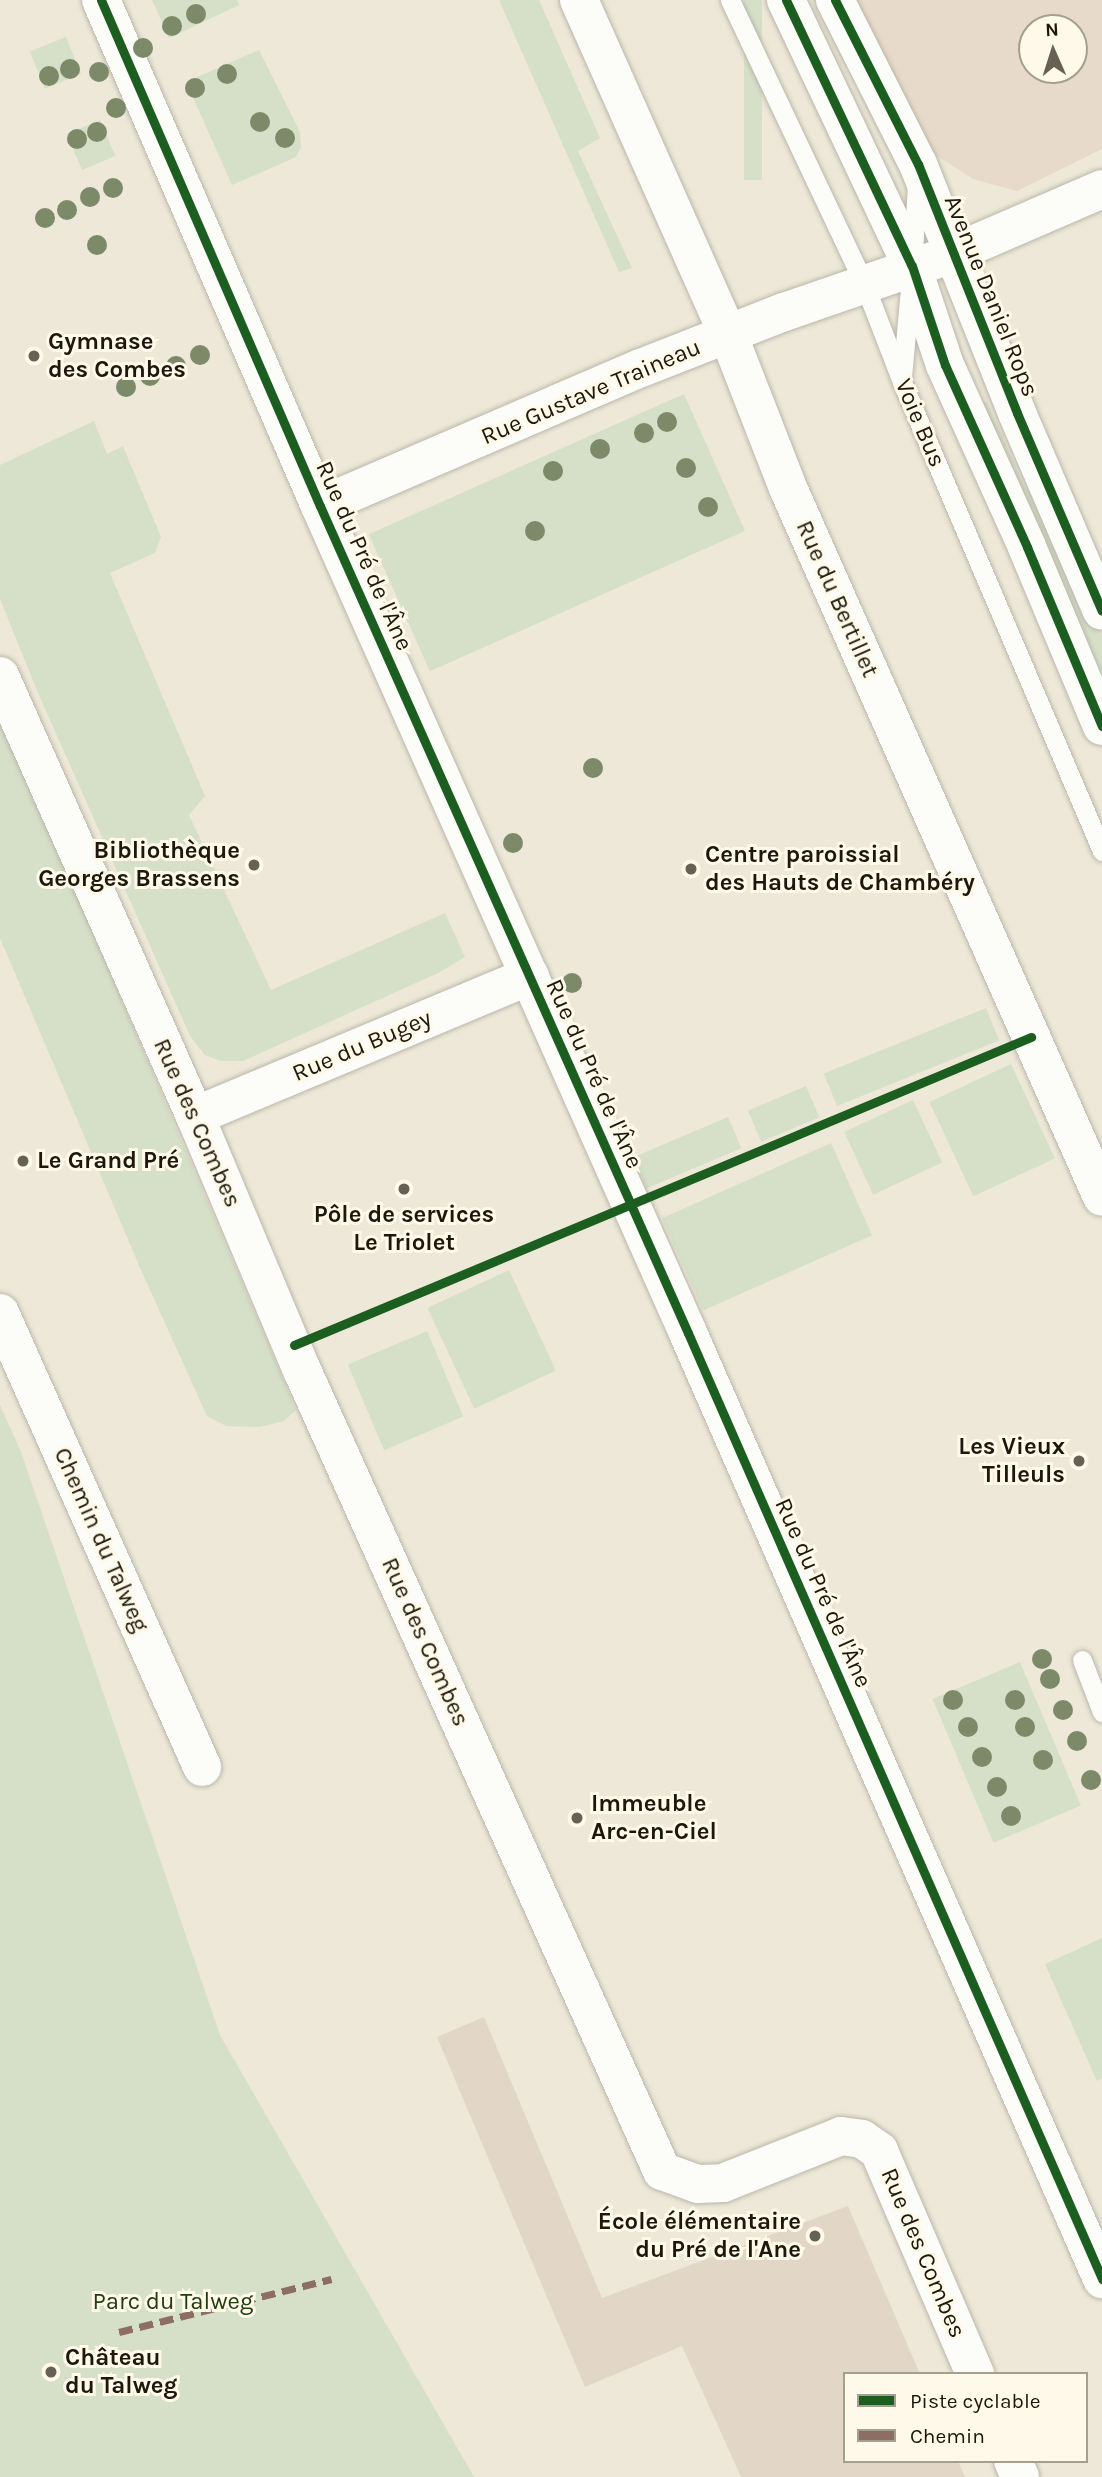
<!DOCTYPE html>
<html>
<head>
<meta charset="utf-8">
<style>
	body { margin:0 }
	#map { position:relative; width:1102px; height:2477px; overflow:hidden; background:#ede8d8; font-family:Karla,sans-serif }
	div>[style] { position:absolute }
	[style*='--x'] { left:calc(var(--x)*1px); top:calc(var(--y)*1px); width:calc(var(--w)*1px); rotate:calc(var(--a)*1deg) }
	.industrial>* { inset:0; background:#e7daca }
	.education>* { inset:0; background:#e2d7c6 }
	.green>* { inset:0; background:#d6e0c8; transform-origin:0 0 }
	.roads { filter:drop-shadow(0 0 2px #bab6aa) drop-shadow(0 0 2px #bab6aa) }
	.service>* { height:19px; margin:-9.5px; padding:0 9.5px; transform-origin:9.5px; border-radius:9.5px; background:#fcfcf9 }
	.minor>* { height:38px; margin:-19px; padding:0 19px; transform-origin:19px; border-radius:19px; background:#fcfcf9 }
	.primary>* { height:38px; margin:-19px; padding:0 19px; transform-origin:19px; border-radius:19px; background:#fcfcf9 }
	.quiet>* { height:7px; margin-top:-3.5px; transform-origin:0; background:repeating-linear-gradient(90deg,#8d6e63 0 14px,transparent 0 21px) }
	.cycleway>* { height:9px; margin:-4.5px; padding:0 4.5px; transform-origin:4.5px; border-radius:4.5px; background:#1b5e20 }
	.trees>* { width:20px; height:20px; margin:-10px; border-radius:50%; background:#7c8a69 }
	.dots>* { width:19px; height:19px; translate:-50% -50%; box-sizing:border-box; border:4px solid #fff9e9; border-radius:50% }
	span { translate:-50% -50%; white-space:nowrap; text-align:center; line-height:1.15; -webkit-text-stroke:6px #fff9e9; paint-order:stroke }
	.street-label { font-size:24px; color:#1c180e }
	.poi-label { font-size:24px; color:#1c180e; font-weight:700 }
	.left { translate:0 -50%; text-align:left }
	.right { translate:-100% -50%; text-align:right }
	.park-label { font-size:24px; color:#1f3d0f }
	.legend { position:absolute; left:843px; top:2372px; width:245px; height:91px; box-sizing:border-box; background:#fff9e9; border:2px solid #a49f91; margin:0; padding:9px 12px; list-style:none; font-size:21px; color:#1c180e }
	.legend li { display:flex; align-items:center; gap:14px; height:35px }
	.legend b { width:35px; border:2px solid #a49f91 }
	.north { position:absolute; left:1018px; top:14px; width:70px; height:70px; box-sizing:border-box; background:#fff9e9; border:2px solid #a49f91; border-radius:50%; rotate:357deg; font-size:19px; font-weight:700; line-height:28px; text-align:center; color:#1c180e }
	.north::after { content:''; display:block; margin:auto; width:24px; height:32px; background:#656155; clip-path:polygon(50% 0,100% 100%,50% 72%,0 100%) }
</style>
</head>
<body>
<div id="map">
	<div class="industrial">
		<div style="clip-path:polygon(evenodd,850px 0,1102px 0,1102px 149px,1017px 191px,973px 179px,934px 154px,850px 0,1032px 28px,1074px 28px,1074px 70px,1032px 70px,1032px 28px)"></div>
	</div>
	<div class="education">
		<div style="clip-path:polygon(484px 2017px,602px 2298px,848px 2206px,920px 2374px,845px 2374px,845px 2461px,958px 2461px,965px 2477px,741px 2477px,682px 2346px,585px 2387px,437px 2037px)"></div>
	</div>
	<div class="green">
		<div style="clip-path:polygon(152px 0,237px 0,239px 5px,169px 38px)"></div>
		<div style="clip-path:polygon(499px 0,539px 0,600px 138px,578px 151px,632px 268px,619px 272px)"></div>
		<div style="left:744px;top:0;width:18px;height:180px"></div>
		<div style="left:66px;top:37px;width:40px;height:39px;rotate:68deg"></div>
		<div style="clip-path:polygon(259px 50px,300px 132px,301px 147px,296px 157px,232px 185px,186px 82px)"></div>
		<div style="left:100px;top:120px;width:39px;height:36px;rotate:67deg"></div>
		<div style="left:684px;top:394px;width:150px;height:345px;rotate:66deg"></div>
		<div style="clip-path:polygon(987px 402px,1023px 483px,1062px 538px,1102px 636px,1102px 700px,979px 403px)"></div>
		<div style="clip-path:polygon(94px 421px,107px 454px,123px 446px,161px 537px,155px 553px,110px 573px,205px 796px,189px 815px,271px 990px,445px 913px,465px 957px,438px 973px,243px 1061px,221px 1061px,205px 1055px,190px 1036px,38px 693px,0 599px,0 465px)"></div>
		<div style="clip-path:polygon(0 714px,296px 1410px,284px 1421px,260px 1427px,226px 1426px,207px 1416px,141px 1270px,0 938px)"></div>
		<div style="left:986px;top:1008px;width:35px;height:175px;rotate:68deg"></div>
		<div style="left:1011px;top:1064px;width:104px;height:90px;rotate:65deg"></div>
		<div style="left:806px;top:1086px;width:34px;height:63px;rotate:67deg"></div>
		<div style="left:913px;top:1100px;width:69px;height:76px;rotate:65deg"></div>
		<div style="left:728px;top:1117px;width:34px;height:103px;rotate:67deg"></div>
		<div style="left:831px;top:1143px;width:101px;height:185px;rotate:66deg"></div>
		<div style="left:509px;top:1270px;width:111px;height:90px;rotate:65deg"></div>
		<div style="left:427px;top:1331px;width:93px;height:86px;rotate:67deg"></div>
		<div style="clip-path:polygon(0 1405px,21px 1452px,220px 2035px,474px 2477px,0 2477px)"></div>
		<div style="left:1020px;top:1662px;width:156px;height:95px;rotate:67deg"></div>
		<div style="clip-path:polygon(1102px 1938px,1102px 2078px,1097px 2081px,1045px 1964px)"></div>
	</div>
	<div class="roads">
		<div class="service">
			<div style="--x:730;--y:0;--w:316;--a:64.7"></div>
			<div style="--x:865;--y:286;--w:103;--a:68.9"></div>
			<div style="--x:902;--y:382;--w:510;--a:66.9"></div>
			<div style="--x:913;--y:252;--w:68;--a:-86.6"></div>
			<div style="--x:902;--y:377;--w:88;--a:-84.8"></div>
			<div style="--x:1082;--y:1660;--w:56;--a:69"></div>
		</div>
		<div class="minor">
			<div style="--x:101;--y:0;--w:551;--a:66.6"></div>
			<div style="--x:320;--y:506;--w:905;--a:66.01"></div>
			<div style="--x:688;--y:1333;--w:1033;--a:66.36"></div>
			<div style="--x:579;--y:0;--w:366;--a:66"></div>
			<div style="--x:728;--y:334;--w:165;--a:68.7"></div>
			<div style="--x:788;--y:488;--w:775;--a:66.11"></div>
			<div style="--x:320;--y:506;--w:349;--a:-23.3"></div>
			<div style="--x:641;--y:368;--w:154;--a:-21.4"></div>
			<div style="--x:784;--y:312;--w:178;--a:-19"></div>
			<div style="--x:952;--y:254;--w:163;--a:-23.4"></div>
			<div style="--x:0;--y:676;--w:481;--a:66.1"></div>
			<div style="--x:195;--y:1116;--w:276;--a:67.2"></div>
			<div style="--x:302;--y:1370;--w:878;--a:65.8"></div>
			<div style="--x:662;--y:2171;--w:38;--a:20"></div>
			<div style="--x:698;--y:2184;--w:25;--a:-2"></div>
			<div style="--x:723;--y:2183;--w:127;--a:-21.7"></div>
			<div style="--x:841;--y:2136;--w:21;--a:8"></div>
			<div style="--x:862;--y:2139;--w:21;--a:35"></div>
			<div style="--x:879;--y:2151;--w:243;--a:66.7"></div>
			<div style="--x:195;--y:1116;--w:363;--a:-22.7"></div>
			<div style="--x:0;--y:1313;--w:497;--a:66"></div>
			<div style="--x:1013;--y:2461;--w:17;--a:66"></div>
		</div>
		<div class="primary">
			<div style="--x:786;--y:0;--w:294;--a:64.7"></div>
			<div style="--x:912;--y:266;--w:104;--a:71.6"></div>
			<div style="--x:945;--y:365;--w:200;--a:65.7"></div>
			<div style="--x:1027;--y:547;--w:194;--a:67.3"></div>
			<div style="--x:835;--y:0;--w:184;--a:63.2"></div>
			<div style="--x:918;--y:164;--w:268;--a:68.3"></div>
			<div style="--x:1017;--y:413;--w:215;--a:66.8"></div>
		</div>
	</div>
	<div class="quiet">
		<div style="--x:119;--y:2332;--w:219;--a:-14"></div>
	</div>
	<div class="cycleway">
		<div style="--x:101;--y:0;--w:551;--a:66.6"></div>
		<div style="--x:320;--y:506;--w:905;--a:66.01"></div>
		<div style="--x:688;--y:1333;--w:1033;--a:66.36"></div>
		<div style="--x:786;--y:0;--w:294;--a:64.7"></div>
		<div style="--x:912;--y:266;--w:104;--a:71.6"></div>
		<div style="--x:945;--y:365;--w:200;--a:65.7"></div>
		<div style="--x:1027;--y:547;--w:194;--a:67.3"></div>
		<div style="--x:835;--y:0;--w:184;--a:63.2"></div>
		<div style="--x:918;--y:164;--w:268;--a:68.3"></div>
		<div style="--x:1017;--y:413;--w:215;--a:66.8"></div>
		<div style="--x:294;--y:1345;--w:799;--a:-22.68"></div>
	</div>
	<div class="trees">
		<div style="left:196px;top:14px"></div>
		<div style="left:172px;top:26px"></div>
		<div style="left:143px;top:48px"></div>
		<div style="left:70px;top:69px"></div>
		<div style="left:99px;top:72px"></div>
		<div style="left:227px;top:74px"></div>
		<div style="left:49px;top:76px"></div>
		<div style="left:195px;top:88px"></div>
		<div style="left:116px;top:108px"></div>
		<div style="left:260px;top:122px"></div>
		<div style="left:97px;top:132px"></div>
		<div style="left:285px;top:138px"></div>
		<div style="left:77px;top:139px"></div>
		<div style="left:113px;top:188px"></div>
		<div style="left:90px;top:197px"></div>
		<div style="left:67px;top:210px"></div>
		<div style="left:45px;top:218px"></div>
		<div style="left:97px;top:245px"></div>
		<div style="left:200px;top:355px"></div>
		<div style="left:176px;top:366px"></div>
		<div style="left:150px;top:376px"></div>
		<div style="left:126px;top:387px"></div>
		<div style="left:667px;top:422px"></div>
		<div style="left:644px;top:433px"></div>
		<div style="left:600px;top:449px"></div>
		<div style="left:686px;top:468px"></div>
		<div style="left:553px;top:471px"></div>
		<div style="left:708px;top:507px"></div>
		<div style="left:535px;top:531px"></div>
		<div style="left:593px;top:768px"></div>
		<div style="left:513px;top:843px"></div>
		<div style="left:572px;top:983px"></div>
		<div style="left:1042px;top:1659px"></div>
		<div style="left:1050px;top:1679px"></div>
		<div style="left:953px;top:1700px"></div>
		<div style="left:1015px;top:1700px"></div>
		<div style="left:1063px;top:1710px"></div>
		<div style="left:968px;top:1727px"></div>
		<div style="left:1025px;top:1727px"></div>
		<div style="left:1077px;top:1741px"></div>
		<div style="left:982px;top:1757px"></div>
		<div style="left:1043px;top:1760px"></div>
		<div style="left:1091px;top:1780px"></div>
		<div style="left:997px;top:1787px"></div>
		<div style="left:1011px;top:1816px"></div>
	</div>
	<div class="dots">
		<div style="left:34px;top:356px;background:#656155"></div>
		<div style="left:254px;top:865px;background:#656155"></div>
		<div style="left:691px;top:869px;background:#656155"></div>
		<div style="left:23px;top:1161px;background:#656155"></div>
		<div style="left:404px;top:1189px;background:#656155"></div>
		<div style="left:1079px;top:1461px;background:#656155"></div>
		<div style="left:577px;top:1818px;background:#656155"></div>
		<div style="left:815px;top:2236px;background:#656155"></div>
		<div style="left:51px;top:2372px;background:#656155"></div>
	</div>
	<div class="street-label">
		<span style="left:991px;top:296px;rotate:68deg">Avenue Daniel Rops</span>
		<span style="left:591px;top:392px;rotate:-23deg">Rue Gustave Traineau</span>
		<span style="left:920px;top:423px;rotate:67deg">Voie Bus</span>
		<span style="left:364px;top:556px;rotate:66deg">Rue du Pré de l'Âne</span>
		<span style="left:837px;top:599px;rotate:66deg">Rue du Bertillet</span>
		<span style="left:362px;top:1046px;rotate:-23deg">Rue du Bugey</span>
		<span style="left:594px;top:1074px;rotate:66deg">Rue du Pré de l'Âne</span>
		<span style="left:197px;top:1123px;rotate:66deg">Rue des Combes</span>
		<span style="left:101px;top:1540px;rotate:66deg">Chemin du Talweg</span>
		<span style="left:823px;top:1593px;rotate:66deg">Rue du Pré de l'Âne</span>
		<span style="left:425px;top:1642px;rotate:66deg">Rue des Combes</span>
		<span style="left:923px;top:2253px;rotate:67deg">Rue des Combes</span>
	</div>
	<div class="poi-label">
		<span class="left" style="left:48px;top:356px">Gymnase<br>des Combes</span>
		<span class="right" style="left:240px;top:865px">Bibliothèque<br>Georges Brassens</span>
		<span class="left" style="left:705px;top:869px">Centre paroissial<br>des Hauts de Chambéry</span>
		<span class="left" style="left:37px;top:1161px">Le Grand Pré</span>
		<span style="left:404px;top:1229px">Pôle de services<br>Le Triolet</span>
		<span class="right" style="left:1065px;top:1461px">Les Vieux<br>Tilleuls</span>
		<span class="left" style="left:591px;top:1818px">Immeuble<br>Arc-en-Ciel</span>
		<span class="right" style="left:801px;top:2236px">École élémentaire<br>du Pré de l'Ane</span>
		<span class="left" style="left:65px;top:2372px">Château<br>du Talweg</span>
	</div>
	<div class="park-label">
		<span style="left:173px;top:2302px">Parc du Talweg</span>
	</div>
	<ul class="legend">
	<li><b style="height:9px;background:#1b5e20"></b>Piste cyclable</li>
	<li><b style="height:9px;background:#8d6e63"></b>Chemin</li>
	</ul>
	<div class="north">N</div>
</div>
</body>
</html>
